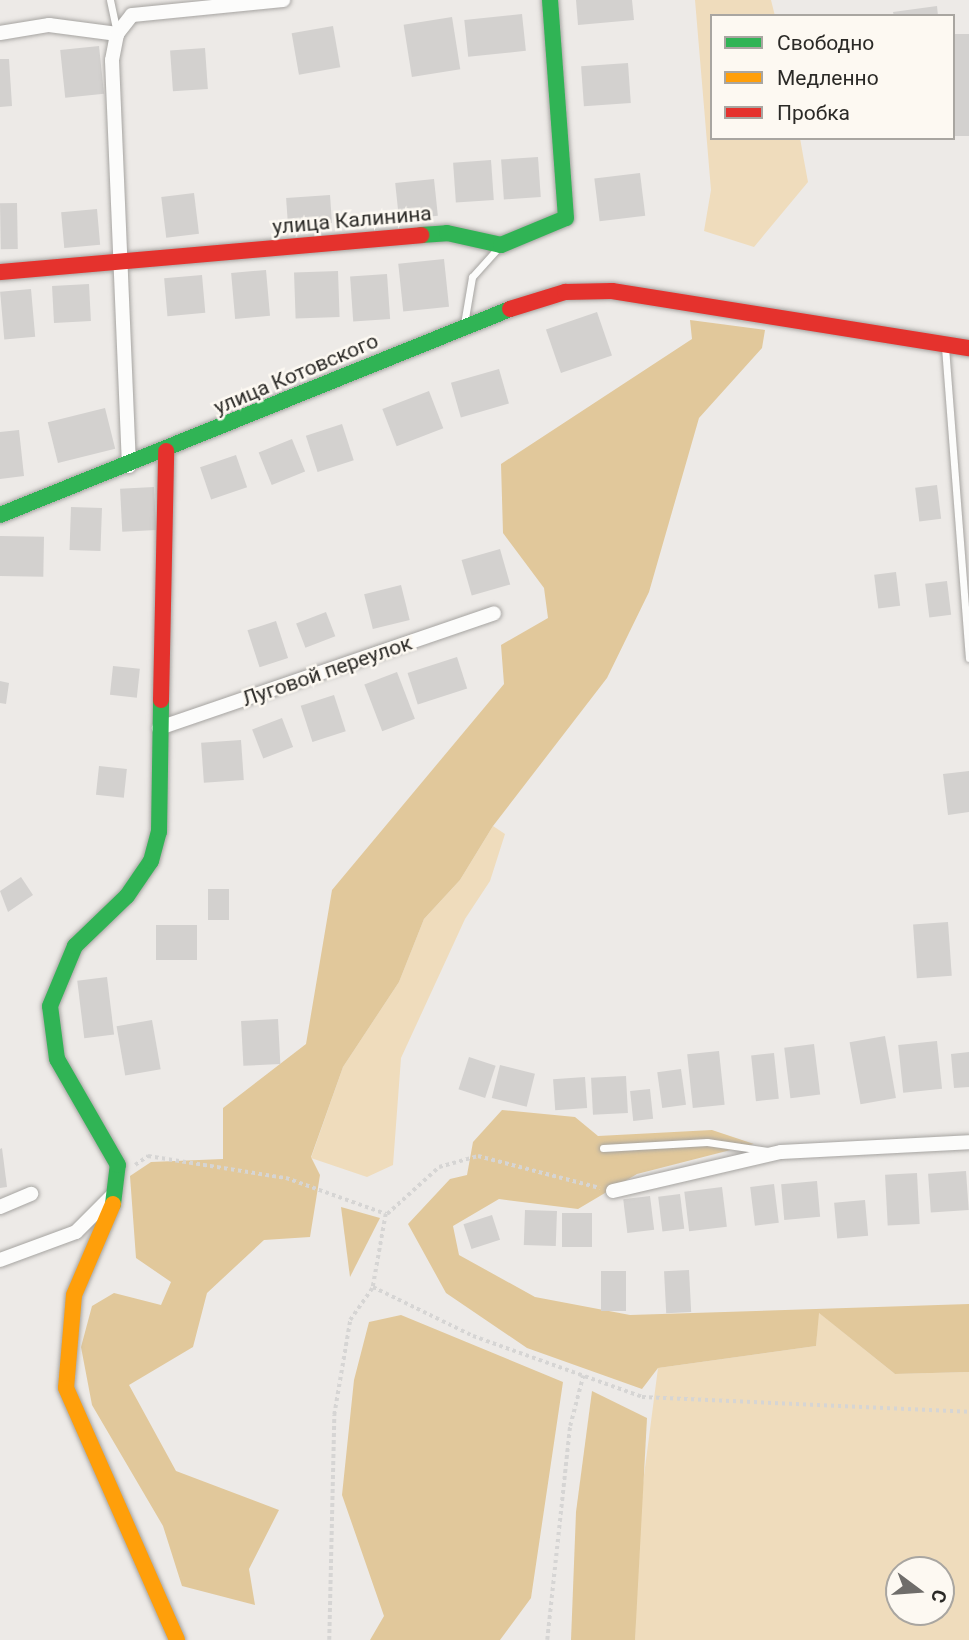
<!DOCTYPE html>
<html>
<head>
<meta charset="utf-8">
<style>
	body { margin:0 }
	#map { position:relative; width:969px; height:1640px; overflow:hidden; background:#edeae7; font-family:Roboto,sans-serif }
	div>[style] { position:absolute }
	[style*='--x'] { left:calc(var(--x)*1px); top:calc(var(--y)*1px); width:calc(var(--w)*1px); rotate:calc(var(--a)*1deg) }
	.green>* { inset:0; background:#efdcbc }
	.forest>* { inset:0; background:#e1c89b }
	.building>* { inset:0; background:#d3d1cf; transform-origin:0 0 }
	.path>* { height:3.5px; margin-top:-1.75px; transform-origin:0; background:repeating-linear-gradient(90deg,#d6d5d4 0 3.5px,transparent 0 7px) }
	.roads { filter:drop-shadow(0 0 2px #a6a4a1) drop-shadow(0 0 2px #a6a4a1) }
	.lane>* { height:7px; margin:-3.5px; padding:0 3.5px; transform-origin:3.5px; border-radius:3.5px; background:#fcfcfb }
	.street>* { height:14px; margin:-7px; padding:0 7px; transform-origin:7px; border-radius:7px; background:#fcfcfb }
	.fast>* { height:16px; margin:-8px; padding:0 8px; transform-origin:8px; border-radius:8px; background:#30b455 }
	.slow>* { height:16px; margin:-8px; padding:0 8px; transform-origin:8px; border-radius:8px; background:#ff9f0a }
	.jam>* { height:16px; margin:-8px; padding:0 8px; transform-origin:8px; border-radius:8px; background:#e5322d }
	span { translate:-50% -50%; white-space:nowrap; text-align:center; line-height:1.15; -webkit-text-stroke:5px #fdf9f2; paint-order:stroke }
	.street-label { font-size:21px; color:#2b2a27 }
	.legend { position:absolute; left:710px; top:14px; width:245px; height:126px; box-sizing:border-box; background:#fdf9f2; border:2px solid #a9a6a1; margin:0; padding:9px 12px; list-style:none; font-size:21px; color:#2b2a27 }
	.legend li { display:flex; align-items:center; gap:14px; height:35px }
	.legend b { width:35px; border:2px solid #a9a6a1 }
	.north { position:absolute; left:885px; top:1556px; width:70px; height:70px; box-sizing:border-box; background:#fdf9f2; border:2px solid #a9a6a1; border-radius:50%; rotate:106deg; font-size:19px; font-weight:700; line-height:28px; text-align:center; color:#2b2a27 }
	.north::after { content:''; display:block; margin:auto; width:24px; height:32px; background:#6f6d6a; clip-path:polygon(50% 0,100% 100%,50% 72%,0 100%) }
</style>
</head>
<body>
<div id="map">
	<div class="green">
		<div style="clip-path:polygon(695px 0,771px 0,775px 16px,712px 16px,712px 138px,800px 138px,803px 155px,808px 182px,754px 247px,704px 231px,711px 190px)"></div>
		<div style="clip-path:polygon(493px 826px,505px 834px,490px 881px,465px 919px,401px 1058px,393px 1165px,367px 1177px,311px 1158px,343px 1067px,399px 982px,424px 919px,460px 880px)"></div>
		<div style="clip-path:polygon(evenodd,818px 1312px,895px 1374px,969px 1372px,969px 1640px,635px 1640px,637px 1529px,658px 1368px,816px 1346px,818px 1312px,899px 1570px,941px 1570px,941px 1612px,899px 1612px,899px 1570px)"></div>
	</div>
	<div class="forest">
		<div style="clip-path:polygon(690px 320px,765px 330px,762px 348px,699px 418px,649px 592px,607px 678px,493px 826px,460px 880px,424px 919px,399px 982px,343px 1067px,311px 1157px,320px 1175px,310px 1237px,264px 1240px,207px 1293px,193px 1347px,129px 1385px,176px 1471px,279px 1510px,249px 1569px,255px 1605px,182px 1586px,163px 1526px,92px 1405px,81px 1347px,92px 1306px,114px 1293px,161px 1305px,171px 1282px,136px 1258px,130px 1176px,151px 1162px,223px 1159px,223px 1108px,306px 1044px,332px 890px,504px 684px,501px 645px,548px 618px,544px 588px,503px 533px,501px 464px,692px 339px)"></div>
		<div style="clip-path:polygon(502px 1110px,575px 1117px,598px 1136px,712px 1130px,754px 1144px,637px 1174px,578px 1209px,499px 1199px,453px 1226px,459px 1255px,535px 1297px,630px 1315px,969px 1304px,969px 1372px,895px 1374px,819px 1313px,816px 1346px,658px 1368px,642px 1389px,527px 1348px,446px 1293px,408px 1224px,450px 1179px,467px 1175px,473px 1142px)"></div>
		<div style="clip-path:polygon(341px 1207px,380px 1218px,350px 1277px)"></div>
		<div style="clip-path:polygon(401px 1315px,563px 1382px,531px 1598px,500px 1640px,370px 1640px,384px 1616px,342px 1495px,354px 1380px,369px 1322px)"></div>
		<div style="clip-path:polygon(592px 1391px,647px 1418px,635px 1640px,571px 1640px,576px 1512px)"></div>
	</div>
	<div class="building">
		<div style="clip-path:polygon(576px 0,632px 0,634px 20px,578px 25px)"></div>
		<div style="clip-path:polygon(937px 6px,938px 16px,894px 16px,893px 12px)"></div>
		<div style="left:522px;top:14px;width:37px;height:58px;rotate:84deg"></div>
		<div style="left:452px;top:17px;width:53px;height:49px;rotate:81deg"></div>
		<div style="left:333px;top:26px;width:42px;height:42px;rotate:80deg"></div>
		<div style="left:969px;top:34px;width:102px;height:16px;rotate:90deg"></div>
		<div style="left:99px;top:46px;width:48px;height:39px;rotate:84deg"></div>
		<div style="left:205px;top:48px;width:41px;height:35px;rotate:86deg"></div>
		<div style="clip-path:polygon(0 59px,9px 59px,12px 106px,0 107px)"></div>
		<div style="left:628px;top:63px;width:40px;height:47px;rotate:86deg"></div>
		<div style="left:538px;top:157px;width:40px;height:37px;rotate:86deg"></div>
		<div style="left:491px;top:160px;width:40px;height:38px;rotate:86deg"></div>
		<div style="left:640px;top:173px;width:43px;height:46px;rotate:83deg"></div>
		<div style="left:434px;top:179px;width:37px;height:39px;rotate:84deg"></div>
		<div style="left:194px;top:193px;width:41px;height:33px;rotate:83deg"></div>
		<div style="left:330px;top:195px;width:28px;height:44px;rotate:86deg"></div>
		<div style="left:17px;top:203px;width:46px;height:17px;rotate:89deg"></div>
		<div style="left:97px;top:209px;width:36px;height:36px;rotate:85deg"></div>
		<div style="left:444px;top:259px;width:48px;height:46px;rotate:84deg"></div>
		<div style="left:266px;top:270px;width:46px;height:35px;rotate:85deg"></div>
		<div style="left:338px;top:271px;width:46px;height:44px;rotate:88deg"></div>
		<div style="left:387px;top:274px;width:45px;height:37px;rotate:86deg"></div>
		<div style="left:202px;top:275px;width:38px;height:38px;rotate:85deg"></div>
		<div style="left:89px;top:284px;width:37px;height:37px;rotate:87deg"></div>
		<div style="left:31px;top:289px;width:48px;height:31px;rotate:85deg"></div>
		<div style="left:597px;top:312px;width:46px;height:54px;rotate:71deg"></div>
		<div style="left:499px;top:369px;width:36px;height:50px;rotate:74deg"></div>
		<div style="left:429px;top:391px;width:40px;height:50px;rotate:69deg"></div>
		<div style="left:105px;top:408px;width:42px;height:59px;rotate:76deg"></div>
		<div style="left:342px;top:424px;width:38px;height:38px;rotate:72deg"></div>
		<div style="clip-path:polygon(19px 430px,24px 476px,0 479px,0 432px)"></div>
		<div style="left:292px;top:439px;width:35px;height:36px;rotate:68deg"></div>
		<div style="left:236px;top:455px;width:34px;height:38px;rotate:71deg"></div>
		<div style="left:937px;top:485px;width:34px;height:22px;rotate:83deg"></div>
		<div style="left:154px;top:487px;width:43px;height:34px;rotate:87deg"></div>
		<div style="left:71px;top:507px;width:31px;height:43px;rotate:2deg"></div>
		<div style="left:0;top:536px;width:44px;height:40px;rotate:1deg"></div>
		<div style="left:500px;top:549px;width:37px;height:40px;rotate:74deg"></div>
		<div style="left:896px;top:572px;width:34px;height:22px;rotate:83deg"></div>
		<div style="left:947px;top:581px;width:34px;height:22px;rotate:83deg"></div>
		<div style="left:401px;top:585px;width:36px;height:38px;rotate:76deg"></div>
		<div style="left:326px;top:612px;width:26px;height:32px;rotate:69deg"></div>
		<div style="left:276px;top:621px;width:39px;height:30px;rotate:72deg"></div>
		<div style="left:457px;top:657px;width:33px;height:52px;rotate:72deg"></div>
		<div style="left:113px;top:666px;width:27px;height:29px;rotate:6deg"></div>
		<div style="left:397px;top:672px;width:50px;height:35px;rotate:69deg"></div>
		<div style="clip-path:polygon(0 681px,9px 683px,6px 704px,0 703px)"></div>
		<div style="left:334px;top:695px;width:38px;height:35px;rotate:72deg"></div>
		<div style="left:282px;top:718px;width:31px;height:32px;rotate:69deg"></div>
		<div style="left:241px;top:740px;width:40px;height:40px;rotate:86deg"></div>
		<div style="left:99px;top:766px;width:28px;height:29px;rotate:6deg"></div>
		<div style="clip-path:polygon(969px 771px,969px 812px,948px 815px,943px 774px)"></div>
		<div style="clip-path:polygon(21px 877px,33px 895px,8px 912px,0 891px)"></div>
		<div style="left:208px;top:889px;width:21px;height:31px"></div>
		<div style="left:948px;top:922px;width:54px;height:35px;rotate:86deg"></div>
		<div style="left:156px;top:925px;width:41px;height:35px"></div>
		<div style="left:107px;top:977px;width:58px;height:30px;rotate:83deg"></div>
		<div style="left:278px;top:1019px;width:45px;height:37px;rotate:87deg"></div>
		<div style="left:152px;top:1020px;width:50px;height:36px;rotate:80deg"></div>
		<div style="left:885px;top:1036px;width:63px;height:36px;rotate:80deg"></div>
		<div style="left:937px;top:1041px;width:48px;height:39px;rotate:84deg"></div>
		<div style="left:814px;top:1044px;width:51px;height:30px;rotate:83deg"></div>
		<div style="left:719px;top:1051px;width:54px;height:32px;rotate:84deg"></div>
		<div style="clip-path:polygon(969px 1052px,969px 1087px,954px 1088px,951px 1054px)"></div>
		<div style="left:774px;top:1053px;width:46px;height:23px;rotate:84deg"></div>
		<div style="left:469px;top:1057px;width:28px;height:34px;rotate:18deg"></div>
		<div style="left:500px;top:1065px;width:36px;height:34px;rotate:14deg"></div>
		<div style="left:681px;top:1069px;width:36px;height:24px;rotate:82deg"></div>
		<div style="left:626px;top:1076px;width:37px;height:35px;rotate:87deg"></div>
		<div style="left:585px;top:1077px;width:31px;height:32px;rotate:86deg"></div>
		<div style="left:650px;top:1089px;width:30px;height:20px;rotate:84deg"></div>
		<div style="clip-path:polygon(2px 1148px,7px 1187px,0 1188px,0 1149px)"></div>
		<div style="left:966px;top:1171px;width:39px;height:38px;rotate:86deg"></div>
		<div style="left:917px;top:1173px;width:51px;height:32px;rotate:87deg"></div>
		<div style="left:817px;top:1181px;width:36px;height:36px;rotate:85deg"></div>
		<div style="left:774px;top:1184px;width:39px;height:24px;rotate:83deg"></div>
		<div style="left:722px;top:1187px;width:40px;height:38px;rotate:83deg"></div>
		<div style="left:680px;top:1194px;width:35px;height:22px;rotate:83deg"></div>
		<div style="left:650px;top:1196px;width:34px;height:27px;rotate:83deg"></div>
		<div style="left:865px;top:1200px;width:36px;height:31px;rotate:85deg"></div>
		<div style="left:525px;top:1210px;width:32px;height:35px;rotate:2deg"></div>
		<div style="left:562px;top:1213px;width:30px;height:34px"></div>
		<div style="left:492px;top:1215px;width:26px;height:30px;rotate:72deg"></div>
		<div style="left:689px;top:1270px;width:42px;height:25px;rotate:87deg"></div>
		<div style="left:601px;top:1271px;width:25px;height:40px"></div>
	</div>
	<div class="path">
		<div style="--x:135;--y:1165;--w:16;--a:-35"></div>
		<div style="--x:148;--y:1156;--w:140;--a:9.1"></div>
		<div style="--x:286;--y:1178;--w:106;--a:19.8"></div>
		<div style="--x:386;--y:1214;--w:74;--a:100.1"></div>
		<div style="--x:373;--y:1287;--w:111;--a:26.1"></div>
		<div style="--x:473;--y:1336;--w:180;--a:19.8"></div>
		<div style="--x:642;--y:1397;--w:327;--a:2.6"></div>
		<div style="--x:387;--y:1214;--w:70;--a:-42.1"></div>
		<div style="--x:439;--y:1167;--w:41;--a:-15.8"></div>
		<div style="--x:478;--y:1156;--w:126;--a:14.7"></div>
		<div style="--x:329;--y:1640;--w:225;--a:-88.7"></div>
		<div style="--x:334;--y:1415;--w:96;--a:-80.4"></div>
		<div style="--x:350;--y:1320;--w:40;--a:-55.1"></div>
		<div style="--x:547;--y:1640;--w:215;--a:-83.9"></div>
		<div style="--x:570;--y:1426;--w:52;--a:-75.4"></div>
	</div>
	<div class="roads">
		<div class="lane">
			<div style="--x:110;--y:0;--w:35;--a:78"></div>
			<div style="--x:464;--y:324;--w:48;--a:-80.3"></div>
			<div style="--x:472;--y:277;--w:39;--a:-48"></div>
			<div style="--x:945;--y:347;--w:312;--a:85.6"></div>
			<div style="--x:603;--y:1148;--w:104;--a:-3.3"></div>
			<div style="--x:707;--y:1142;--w:63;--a:8.3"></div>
		</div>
		<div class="street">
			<div style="--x:0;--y:33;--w:50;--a:-9.3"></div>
			<div style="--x:49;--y:25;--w:69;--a:7.5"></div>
			<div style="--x:129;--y:466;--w:406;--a:-92.4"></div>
			<div style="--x:112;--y:60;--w:26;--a:-79"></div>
			<div style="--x:117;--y:34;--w:24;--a:-52"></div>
			<div style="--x:132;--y:15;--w:152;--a:-5.7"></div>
			<div style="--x:159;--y:728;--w:354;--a:-18.9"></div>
			<div style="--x:613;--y:1191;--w:172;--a:-13.1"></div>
			<div style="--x:781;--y:1152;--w:188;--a:-3"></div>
			<div style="--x:0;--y:1207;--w:34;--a:-23"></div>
			<div style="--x:0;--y:1260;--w:81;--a:-20.2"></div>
			<div style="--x:76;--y:1232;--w:54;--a:-45"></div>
		</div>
		<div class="fast">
			<div style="--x:421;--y:235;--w:26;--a:-4"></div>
			<div style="--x:447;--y:233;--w:55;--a:12.5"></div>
			<div style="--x:501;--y:245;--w:70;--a:-22.6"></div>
			<div style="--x:566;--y:218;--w:219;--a:-94.2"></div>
			<div style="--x:0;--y:515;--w:550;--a:-21.99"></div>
			<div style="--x:113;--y:1204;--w:39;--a:-83"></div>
			<div style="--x:118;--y:1165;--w:122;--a:-119.9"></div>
			<div style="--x:57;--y:1059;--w:53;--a:-97.5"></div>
			<div style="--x:50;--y:1006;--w:65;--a:-67.4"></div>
			<div style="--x:75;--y:946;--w:72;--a:-43.9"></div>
			<div style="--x:127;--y:896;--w:42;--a:-55.6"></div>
			<div style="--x:151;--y:861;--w:30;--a:-75"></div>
			<div style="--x:159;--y:832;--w:132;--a:-89.1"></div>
		</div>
		<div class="slow">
			<div style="--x:113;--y:1204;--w:99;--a:113.2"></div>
			<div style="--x:74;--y:1295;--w:93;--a:94.9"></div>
			<div style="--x:66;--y:1388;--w:275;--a:66.2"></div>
		</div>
		<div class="jam">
			<div style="--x:0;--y:272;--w:423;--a:-5"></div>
			<div style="--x:510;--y:309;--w:58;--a:-17.2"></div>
			<div style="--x:565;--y:292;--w:47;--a:-1.2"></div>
			<div style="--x:612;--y:291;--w:362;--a:9.1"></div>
			<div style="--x:161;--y:700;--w:249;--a:-88.8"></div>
		</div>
	</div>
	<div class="street-label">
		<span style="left:352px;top:220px;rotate:-5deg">улица Калинина</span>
		<span style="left:296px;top:374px;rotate:-23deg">улица Котовского</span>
		<span style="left:327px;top:671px;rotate:-19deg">Луговой переулок</span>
	</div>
	<ul class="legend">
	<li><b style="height:9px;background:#30b455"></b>Свободно</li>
	<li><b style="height:9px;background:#ff9f0a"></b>Медленно</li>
	<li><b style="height:9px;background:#e5322d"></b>Пробка</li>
	</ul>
	<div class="north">С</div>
</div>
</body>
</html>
